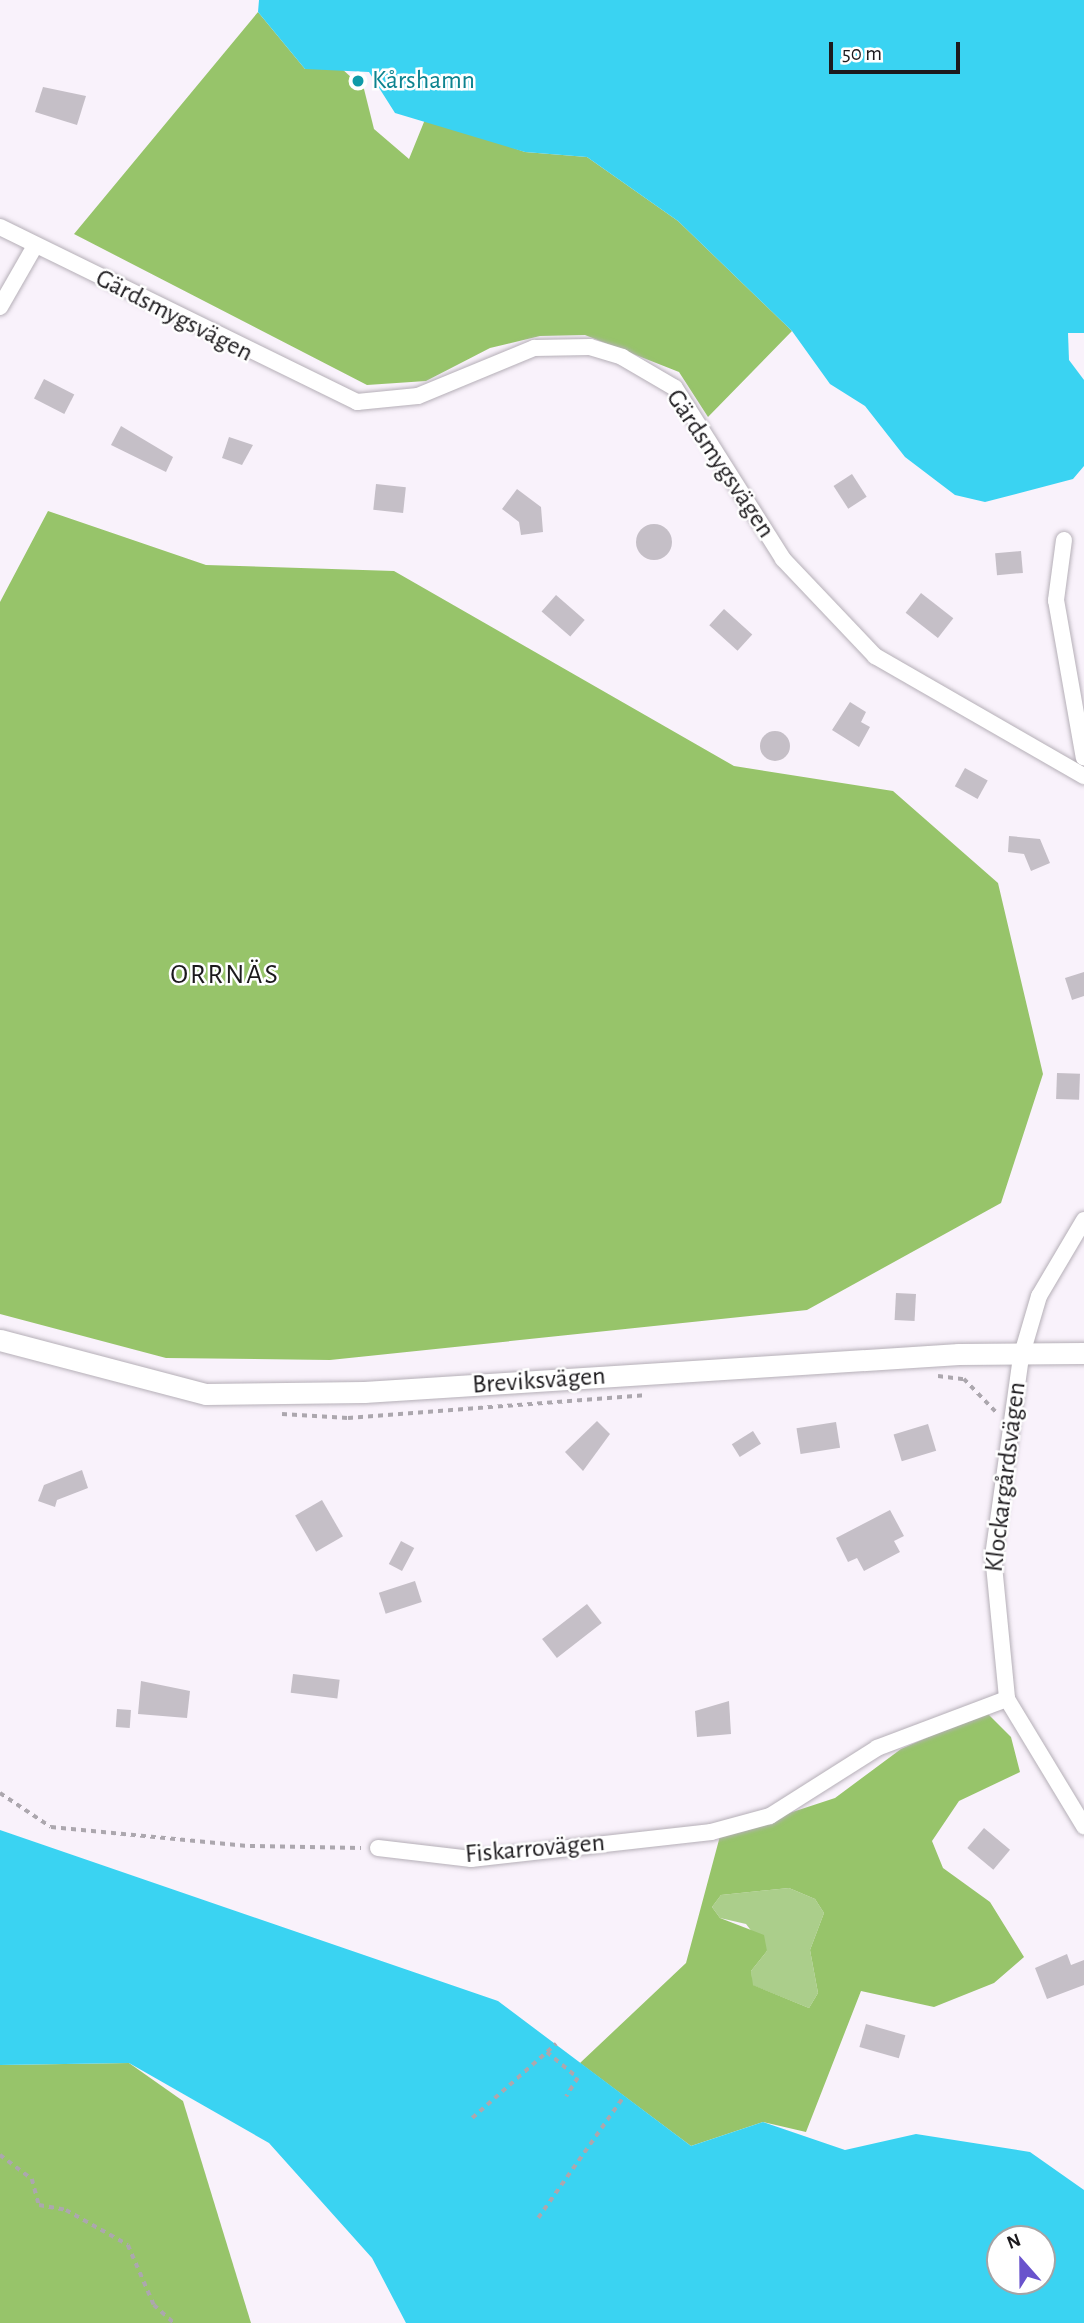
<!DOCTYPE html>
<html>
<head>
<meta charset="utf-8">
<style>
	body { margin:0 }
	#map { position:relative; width:1084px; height:2323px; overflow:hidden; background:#f9f2fb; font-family:"Alegreya Sans",sans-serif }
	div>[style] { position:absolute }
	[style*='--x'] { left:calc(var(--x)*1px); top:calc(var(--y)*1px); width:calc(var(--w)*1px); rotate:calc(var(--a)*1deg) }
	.green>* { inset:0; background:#abce8b }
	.forest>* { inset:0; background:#97c46a }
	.water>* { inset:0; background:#3ad3f2 }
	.pier>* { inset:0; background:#f9f2fb }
	.building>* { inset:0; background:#c5bfc7; transform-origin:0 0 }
	.round { border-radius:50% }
	.path>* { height:3.5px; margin-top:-1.75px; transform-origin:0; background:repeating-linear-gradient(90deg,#aca7ae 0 5px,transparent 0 10px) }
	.roads { filter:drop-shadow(0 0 2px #b5afb7) drop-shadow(0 0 2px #b5afb7) }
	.street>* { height:16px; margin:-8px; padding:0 8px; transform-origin:8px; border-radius:8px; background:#fff }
	.secondary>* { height:21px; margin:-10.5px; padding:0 10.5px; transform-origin:10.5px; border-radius:10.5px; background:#fff }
	.dots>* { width:19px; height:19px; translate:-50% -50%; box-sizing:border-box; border:4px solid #fff; border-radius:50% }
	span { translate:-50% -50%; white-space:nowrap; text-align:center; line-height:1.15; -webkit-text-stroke:5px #fff; paint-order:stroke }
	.culture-label { font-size:26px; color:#0d838f }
	.left { translate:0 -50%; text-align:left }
	.street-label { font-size:26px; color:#1c1a1d }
	.neighbourhood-label { font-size:28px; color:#1c1a1d; letter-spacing:2px }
	.north { position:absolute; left:986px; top:2225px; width:70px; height:70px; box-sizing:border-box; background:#fff; border:2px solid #a4a3a5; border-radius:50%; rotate:339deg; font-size:19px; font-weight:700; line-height:28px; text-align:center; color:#1c1a1d }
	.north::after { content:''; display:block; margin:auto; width:24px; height:32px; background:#6953cc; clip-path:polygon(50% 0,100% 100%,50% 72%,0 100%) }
	.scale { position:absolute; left:829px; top:42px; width:131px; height:32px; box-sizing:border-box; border:4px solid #1c1a1d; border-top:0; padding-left:9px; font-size:21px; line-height:24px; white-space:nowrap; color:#1c1a1d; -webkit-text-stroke:5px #fff; paint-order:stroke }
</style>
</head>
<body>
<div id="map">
	<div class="green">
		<div style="clip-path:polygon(789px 1888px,815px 1899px,824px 1913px,810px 1950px,818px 1993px,809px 2008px,752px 1985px,751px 1971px,767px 1951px,746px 1924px,720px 1918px,712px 1907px,721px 1895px)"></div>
	</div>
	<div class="forest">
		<div style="clip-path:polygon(258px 12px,305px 69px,341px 68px,364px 89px,374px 129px,409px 159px,426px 117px,525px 152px,587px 157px,678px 221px,792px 331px,708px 417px,679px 372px,585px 335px,540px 336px,490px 348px,426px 381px,367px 385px,74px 234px)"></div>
		<div style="clip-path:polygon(48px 511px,206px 565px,394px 571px,734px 766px,893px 791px,998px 883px,1043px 1074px,1001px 1203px,807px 1310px,330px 1360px,166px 1358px,0 1314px,0 602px)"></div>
		<div style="clip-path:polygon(evenodd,986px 1712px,1011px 1737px,1020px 1772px,959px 1801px,932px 1841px,943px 1868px,990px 1902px,1024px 1957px,994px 1983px,934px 2007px,861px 1991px,806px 2132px,763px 2122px,691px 2146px,580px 2063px,686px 1963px,720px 1836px,835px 1798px,901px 1749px,986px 1712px,789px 1888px,815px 1899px,824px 1913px,810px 1950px,818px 1993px,809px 2008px,753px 1985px,751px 1971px,767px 1951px,764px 1935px,720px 1918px,712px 1907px,721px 1895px,789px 1888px)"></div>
		<div style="clip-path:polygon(129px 2063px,183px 2101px,251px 2323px,0 2323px,0 2065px)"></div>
	</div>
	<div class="water">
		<div style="clip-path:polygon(259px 0,1084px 0,1084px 466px,1073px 479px,985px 502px,955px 495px,905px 457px,865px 406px,830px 384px,792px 331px,678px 221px,587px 157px,525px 152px,395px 113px,369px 72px,305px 69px,258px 12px)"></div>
		<div style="clip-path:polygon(evenodd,0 1830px,498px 2001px,691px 2146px,763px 2122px,845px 2150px,916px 2134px,1030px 2152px,1084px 2190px,1084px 2323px,406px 2323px,372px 2258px,269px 2143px,129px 2063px,0 2065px,0 1830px,1042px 2239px,1042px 2281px,1000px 2281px,1000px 2239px,1042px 2239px)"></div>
	</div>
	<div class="pier">
		<div style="clip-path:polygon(1068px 333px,1084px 333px,1084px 380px,1069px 360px)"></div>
	</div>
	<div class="building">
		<div style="clip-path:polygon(43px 87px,86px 96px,77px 125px,35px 112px)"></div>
		<div style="left:44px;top:379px;width:34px;height:22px;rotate:27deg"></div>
		<div style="clip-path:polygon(121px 426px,173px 457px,166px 472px,111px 445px)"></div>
		<div style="clip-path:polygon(229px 437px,253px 445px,242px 465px,222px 458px)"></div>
		<div style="left:852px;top:474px;width:27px;height:22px;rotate:57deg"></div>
		<div style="left:376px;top:484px;width:30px;height:26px;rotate:6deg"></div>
		<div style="clip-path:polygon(517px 489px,541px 507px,543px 532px,521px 535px,519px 522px,502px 509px)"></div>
		<div class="round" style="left:636px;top:524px;width:36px;height:36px"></div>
		<div style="left:1021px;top:551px;width:22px;height:26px;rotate:85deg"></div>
		<div style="left:921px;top:593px;width:41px;height:25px;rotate:38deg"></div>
		<div style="left:556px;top:595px;width:38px;height:22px;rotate:41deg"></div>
		<div style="left:724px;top:609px;width:38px;height:22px;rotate:42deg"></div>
		<div style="clip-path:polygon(850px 702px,866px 712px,861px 722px,870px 727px,859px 747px,832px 730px)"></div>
		<div class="round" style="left:760px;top:731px;width:30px;height:30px"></div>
		<div style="left:965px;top:768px;width:26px;height:21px;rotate:29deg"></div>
		<div style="clip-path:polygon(1009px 836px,1040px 839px,1050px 863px,1031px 871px,1024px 854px,1008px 852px)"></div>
		<div style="clip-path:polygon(1084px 972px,1084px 996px,1072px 1000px,1065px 978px)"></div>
		<div style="left:1057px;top:1073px;width:23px;height:26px;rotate:2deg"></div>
		<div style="left:896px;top:1293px;width:20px;height:27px;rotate:3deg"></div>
		<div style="clip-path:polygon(597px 1421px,610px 1434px,583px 1471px,565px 1452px)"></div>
		<div style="left:836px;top:1422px;width:26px;height:40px;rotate:81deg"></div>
		<div style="left:928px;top:1424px;width:28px;height:36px;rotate:73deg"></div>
		<div style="left:753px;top:1431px;width:15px;height:25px;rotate:58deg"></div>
		<div style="clip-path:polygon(82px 1470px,88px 1488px,57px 1500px,55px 1507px,38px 1501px,44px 1485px)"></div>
		<div style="left:322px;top:1500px;width:42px;height:31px;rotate:60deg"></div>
		<div style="clip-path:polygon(890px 1510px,904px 1536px,894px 1541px,900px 1552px,864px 1571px,857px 1558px,848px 1562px,836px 1538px)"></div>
		<div style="left:401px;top:1541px;width:15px;height:26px;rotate:28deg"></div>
		<div style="left:415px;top:1581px;width:22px;height:38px;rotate:72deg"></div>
		<div style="left:587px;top:1604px;width:24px;height:57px;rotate:52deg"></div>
		<div style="left:293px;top:1674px;width:47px;height:19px;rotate:7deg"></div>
		<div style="clip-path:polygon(141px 1681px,190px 1691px,187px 1718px,138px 1714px)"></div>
		<div style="clip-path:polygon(729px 1701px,731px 1734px,697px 1737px,695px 1711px)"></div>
		<div style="left:117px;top:1709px;width:14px;height:18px;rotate:4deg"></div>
		<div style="left:984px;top:1828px;width:34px;height:26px;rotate:40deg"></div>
		<div style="clip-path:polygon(1067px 1954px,1071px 1965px,1084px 1960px,1084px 1985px,1047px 1999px,1035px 1968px)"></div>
		<div style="left:866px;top:2024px;width:41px;height:24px;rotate:16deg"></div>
	</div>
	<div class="path">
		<div style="--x:938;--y:1376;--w:26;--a:7"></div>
		<div style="--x:964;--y:1379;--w:47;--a:45.9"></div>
		<div style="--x:282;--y:1414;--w:66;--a:3.5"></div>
		<div style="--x:348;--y:1418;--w:297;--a:-4.4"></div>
		<div style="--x:0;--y:1793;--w:61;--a:33.7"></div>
		<div style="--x:51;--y:1827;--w:200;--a:5.5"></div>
		<div style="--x:250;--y:1846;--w:111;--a:1"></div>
		<div style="--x:547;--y:2052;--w:40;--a:40"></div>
		<div style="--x:578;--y:2078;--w:22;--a:122"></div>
		<div style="--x:472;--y:2118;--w:112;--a:-41.4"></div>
		<div style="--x:0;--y:2155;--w:40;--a:37"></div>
		<div style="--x:32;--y:2179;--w:27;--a:75"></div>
		<div style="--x:39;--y:2205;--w:27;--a:10"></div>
		<div style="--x:66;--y:2210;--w:71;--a:29.4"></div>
		<div style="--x:128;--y:2245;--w:65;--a:66.6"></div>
		<div style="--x:154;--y:2305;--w:27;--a:42"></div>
		<div style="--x:538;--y:2218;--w:149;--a:-54.8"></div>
	</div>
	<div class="roads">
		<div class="street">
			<div style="--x:0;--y:227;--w:398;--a:26.1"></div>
			<div style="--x:357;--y:402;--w:61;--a:-5.6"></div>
			<div style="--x:418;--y:396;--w:126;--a:-22.5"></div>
			<div style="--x:534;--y:348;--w:56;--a:-1"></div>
			<div style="--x:590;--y:347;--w:34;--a:17"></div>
			<div style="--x:622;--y:357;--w:61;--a:30.3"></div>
			<div style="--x:675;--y:388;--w:202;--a:57.7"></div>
			<div style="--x:783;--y:559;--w:134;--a:46.5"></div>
			<div style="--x:875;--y:656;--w:241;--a:29.9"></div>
			<div style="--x:0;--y:307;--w:70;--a:-60.2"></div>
			<div style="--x:1064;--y:540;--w:61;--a:97.6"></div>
			<div style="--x:1056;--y:600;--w:160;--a:80"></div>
			<div style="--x:1084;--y:1220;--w:88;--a:120.6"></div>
			<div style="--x:1039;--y:1296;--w:64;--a:106.4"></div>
			<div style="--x:1021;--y:1357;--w:200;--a:98"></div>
			<div style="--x:993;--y:1555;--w:145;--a:84.4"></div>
			<div style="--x:1007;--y:1699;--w:149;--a:58.8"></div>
			<div style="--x:378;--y:1848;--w:94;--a:6.7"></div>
			<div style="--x:471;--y:1859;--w:242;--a:-6.4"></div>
			<div style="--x:711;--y:1832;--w:61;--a:-15.2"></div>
			<div style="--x:770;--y:1816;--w:127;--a:-32.4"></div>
			<div style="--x:877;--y:1748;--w:139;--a:-20.7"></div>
		</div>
		<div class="secondary">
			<div style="--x:0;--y:1340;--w:213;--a:14.7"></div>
			<div style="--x:206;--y:1394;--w:158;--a:-0.7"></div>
			<div style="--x:364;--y:1392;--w:596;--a:-3.65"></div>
			<div style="--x:959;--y:1354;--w:125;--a:-0.5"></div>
		</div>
	</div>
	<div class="dots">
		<div style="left:358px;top:81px;background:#0f9aa8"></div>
	</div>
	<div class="culture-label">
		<span class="left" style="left:372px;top:81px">Kårshamn</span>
	</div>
	<div class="street-label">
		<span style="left:174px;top:316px;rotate:27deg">Gärdsmygsvägen</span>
		<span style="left:720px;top:464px;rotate:56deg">Gärdsmygsvägen</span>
		<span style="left:539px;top:1381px;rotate:-4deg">Breviksvägen</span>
		<span style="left:1006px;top:1477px;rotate:-83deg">Klockargårdsvägen</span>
		<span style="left:535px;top:1849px;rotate:-5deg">Fiskarrovägen</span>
	</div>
	<div class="neighbourhood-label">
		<span style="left:225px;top:975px">ORRNÄS</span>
	</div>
	<div class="north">N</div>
	<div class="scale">50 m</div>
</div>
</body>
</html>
